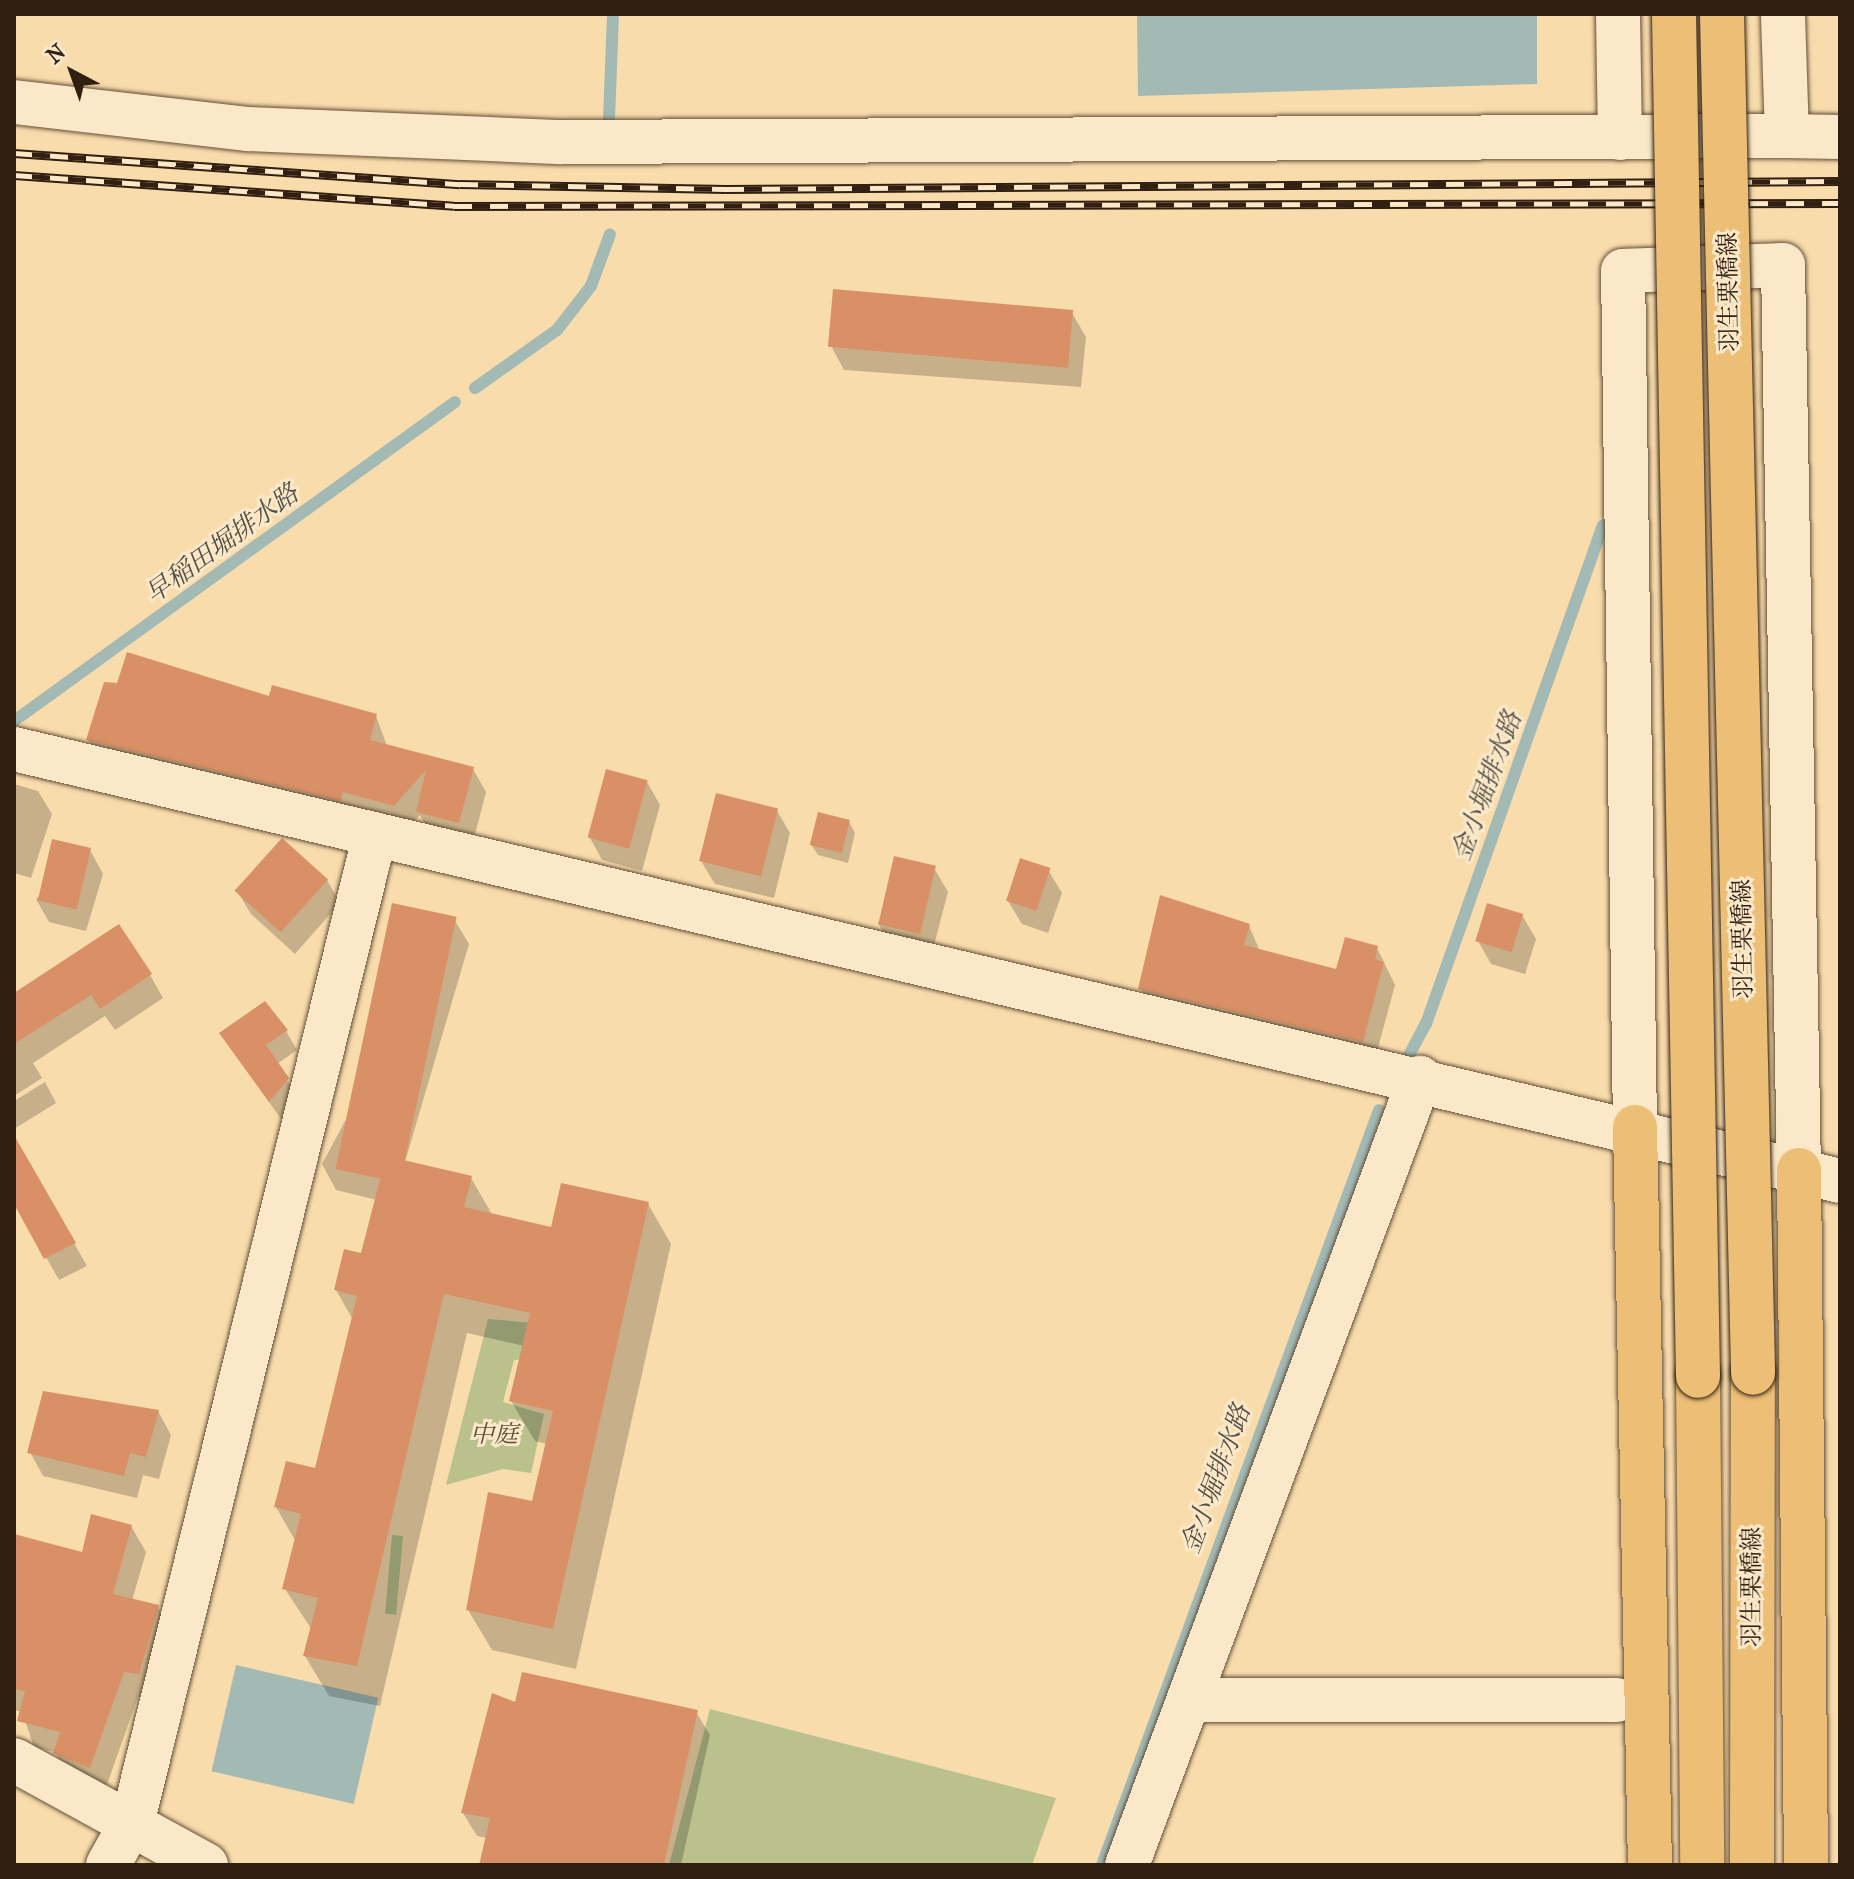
<!DOCTYPE html>
<html>
<head>
<meta charset="utf-8">
<style>
	body { margin:0 }
	#map { position:relative; width:1854px; height:1879px; overflow:hidden; background:#f9dcac; font-family:"IM FELL French Canon","Noto Serif JP",serif }
	div>[style] { position:absolute }
	[style*='--x'] { left:calc(var(--x)*1px); top:calc(var(--y)*1px); width:calc(var(--w)*1px); rotate:calc(var(--a)*1deg) }
	.green>* { inset:0; background:#bac18c; transform-origin:0 0 }
	.water>* { inset:0; background:#a3b9b4; transform-origin:0 0 }
	.shadow>* { inset:0; background:#0003 }
	.stream>* { height:12px; margin:-6px; padding:0 6px; transform-origin:6px; border-radius:6px; background:#a3b9b4 }
	.building>* { inset:0; background:#d99066; transform-origin:0 0 }
	.roads { filter:drop-shadow(0 0 2px #634f38) drop-shadow(0 0 2px #634f38) }
	.minor>* { height:44px; margin:-22px; padding:0 22px; transform-origin:22px; border-radius:22px; background:#fbe8c9 }
	.primary>* { height:44px; margin:-22px; padding:0 22px; transform-origin:22px; border-radius:22px; background:#ecbe76 }
	.rail>* { height:9px; margin-top:-4.5px; transform-origin:0; background:repeating-linear-gradient(90deg,#fbe8c9 0 18px,#312011 0 36px); box-sizing:border-box; border-block:2px solid #312011 }
	.bridges { filter:drop-shadow(0 0 2px #312011) drop-shadow(0 0 2px #312011) }
	.primary-bridge>* { height:44px; margin:-22px; padding:0 22px; transform-origin:22px; border-radius:22px; background:#ecbe76 }
	span { translate:-50% -50%; white-space:nowrap; text-align:center; line-height:1.15; -webkit-text-stroke:6px #fbe8c9; paint-order:stroke }
	.street-label { font-size:24px; color:#312011 }
	.park-label { font-size:24px; color:#5a5036; font-style:italic }
	.water-label { font-size:26px; color:#534e42; font-style:italic }
	.frame { position:absolute; inset:0; border:16px solid #312011; pointer-events:none }
	.north { position:absolute; left:32px; top:32px; width:80px; height:80px; -webkit-text-stroke:6px #fbe8c9; paint-order:stroke; rotate:319deg; font-size:22px; font-weight:700; line-height:32px; text-align:center; color:#312011 }
	.north::after { content:''; display:block; margin:auto; width:28px; height:36px; background:#312011; clip-path:polygon(50% 0,100% 100%,50% 72%,0 100%) }
</style>
</head>
<body>
<div id="map">
	<div class="green">
		<div style="clip-path:polygon(488px 1319px,547px 1324px,536px 1358px,514px 1360px,503px 1402px,544px 1414px,531px 1473px,503px 1469px,446px 1485px)"></div>
		<div style="left:392px;top:1535px;width:11px;height:79px;rotate:5deg"></div>
		<div style="clip-path:polygon(710px 1709px,1056px 1798px,1032px 1865px,669px 1865px)"></div>
	</div>
	<div class="water">
		<div style="clip-path:polygon(1137px 14px,1537px 14px,1537px 84px,1138px 96px)"></div>
		<div style="left:236px;top:1665px;width:146px;height:109px;rotate:13deg"></div>
	</div>
	<div class="shadow">
		<div style="clip-path:polygon(1072px 313px,1086px 337px,1081px 387px,844px 370px,831px 346px)"></div>
		<div style="clip-path:polygon(270px 698px,376px 716px,387px 746px,473px 769px,486px 792px,472px 846px,431px 835px,420px 815px,408px 828px,102px 763px,88px 740px)"></div>
		<div style="clip-path:polygon(647px 782px,660px 805px,642px 871px,602px 860px,589px 836px)"></div>
		<div style="clip-path:polygon(14px 784px,38px 791px,52px 814px,31px 878px,14px 873px)"></div>
		<div style="clip-path:polygon(776px 809px,790px 833px,774px 898px,715px 884px,701px 861px)"></div>
		<div style="clip-path:polygon(849px 822px,855px 833px,848px 863px,818px 855px,811px 844px)"></div>
		<div style="clip-path:polygon(90px 850px,103px 874px,86px 931px,49px 922px,36px 899px)"></div>
		<div style="clip-path:polygon(934px 868px,948px 892px,931px 957px,892px 947px,878px 923px)"></div>
		<div style="clip-path:polygon(1048px 870px,1062px 893px,1048px 933px,1022px 924px,1008px 901px)"></div>
		<div style="clip-path:polygon(327px 880px,340px 903px,295px 954px,251px 914px,237px 891px)"></div>
		<div style="clip-path:polygon(1522px 915px,1536px 939px,1525px 974px,1491px 964px,1478px 941px)"></div>
		<div style="clip-path:polygon(454px 919px,469px 944px,405px 1162px,471px 1178px,493px 1216px,552px 1230px,648px 1204px,671px 1244px,576px 1669px,492px 1650px,468px 1610px,534px 1504px,547px 1444px,535px 1441px,511px 1401px,524px 1346px,467px 1333px,380px 1706px,329px 1696px,305px 1656px,312px 1630px,285px 1589px,296px 1542px,276px 1507px,317px 1470px,353px 1320px,336px 1290px,363px 1256px,377px 1200px,336px 1190px,322px 1164px)"></div>
		<div style="clip-path:polygon(1249px 926px,1260px 951px,1337px 971px,1377px 948px,1395px 985px,1374px 1063px,1153px 1010px,1141px 989px)"></div>
		<div style="clip-path:polygon(150px 975px,163px 998px,115px 1030px,105px 1016px,33px 1063px,42px 1078px,14px 1096px,14px 996px)"></div>
		<div style="clip-path:polygon(286px 1031px,297px 1050px,277px 1064px,299px 1099px,281px 1119px,221px 1034px)"></div>
		<div style="clip-path:polygon(45px 1082px,56px 1103px,14px 1129px,14px 1101px)"></div>
		<div style="clip-path:polygon(14px 1138px,87px 1266px,59px 1280px,14px 1201px)"></div>
		<div style="clip-path:polygon(158px 1411px,171px 1435px,159px 1479px,143px 1475px,137px 1498px,43px 1476px,30px 1452px)"></div>
		<div style="clip-path:polygon(131px 1526px,146px 1552px,132px 1601px,158px 1607px,172px 1633px,153px 1699px,138px 1697px,104px 1793px,70px 1778px,55px 1752px,34px 1747px,22px 1712px,14px 1710px,14px 1536px,83px 1555px)"></div>
		<div style="clip-path:polygon(517px 1704px,696px 1712px,710px 1735px,681px 1865px,481px 1865px,487px 1838px,477px 1836px,463px 1813px)"></div>
	</div>
	<div class="stream">
		<div style="--x:609;--y:119;--w:105;--a:-87.8"></div>
		<div style="--x:475;--y:388;--w:100;--a:-35.3"></div>
		<div style="--x:557;--y:330;--w:56;--a:-52.3"></div>
		<div style="--x:591;--y:286;--w:55;--a:-69.9"></div>
		<div style="--x:14;--y:721;--w:544;--a:-35.88"></div>
		<div style="--x:1407;--y:1059;--w:40;--a:-62"></div>
		<div style="--x:1426;--y:1024;--w:529;--a:-70.47"></div>
		<div style="--x:1102;--y:1865;--w:804;--a:-69.85"></div>
	</div>
	<div class="building">
		<div style="left:833px;top:289px;width:241px;height:58px;rotate:5deg"></div>
		<div style="clip-path:polygon(127px 652px,269px 696px,272px 685px,377px 714px,370px 740px,474px 767px,459px 823px,416px 812px,426px 770px,394px 806px,343px 792px,341px 801px,86px 740px,104px 682px,117px 683px)"></div>
		<div style="left:606px;top:769px;width:43px;height:71px;rotate:15deg"></div>
		<div style="left:716px;top:793px;width:64px;height:70px;rotate:14deg"></div>
		<div style="left:818px;top:812px;width:33px;height:34px;rotate:14deg"></div>
		<div style="left:282px;top:838px;width:62px;height:71px;rotate:42deg"></div>
		<div style="left:52px;top:839px;width:40px;height:63px;rotate:13deg"></div>
		<div style="left:894px;top:856px;width:43px;height:70px;rotate:13deg"></div>
		<div style="left:1020px;top:858px;width:32px;height:45px;rotate:18deg"></div>
		<div style="clip-path:polygon(1160px 895px,1250px 924px,1244px 945px,1336px 969px,1345px 937px,1378px 946px,1375px 959px,1384px 962px,1363px 1042px,1138px 989px)"></div>
		<div style="left:392px;top:903px;width:66px;height:272px;rotate:12deg"></div>
		<div style="left:1487px;top:903px;width:38px;height:40px;rotate:17deg"></div>
		<div style="clip-path:polygon(119px 924px,152px 974px,100px 1009px,91px 995px,14px 1044px,14px 993px)"></div>
		<div style="clip-path:polygon(265px 1001px,288px 1030px,266px 1045px,289px 1078px,269px 1102px,219px 1033px)"></div>
		<div style="clip-path:polygon(14px 1135px,76px 1243px,44px 1259px,14px 1204px)"></div>
		<div style="clip-path:polygon(386px 1156px,472px 1176px,464px 1207px,551px 1227px,561px 1183px,649px 1202px,553px 1629px,466px 1610px,488px 1492px,532px 1501px,553px 1411px,509px 1401px,530px 1313px,444px 1294px,357px 1666px,303px 1656px,318px 1598px,282px 1589px,301px 1514px,274px 1507px,286px 1461px,315px 1468px,357px 1296px,334px 1290px,344px 1249px,361px 1253px)"></div>
		<div style="clip-path:polygon(43px 1391px,159px 1410px,146px 1457px,130px 1453px,124px 1476px,27px 1453px)"></div>
		<div style="clip-path:polygon(91px 1514px,132px 1525px,113px 1594px,159px 1605px,139px 1674px,124px 1672px,90px 1768px,53px 1753px,60px 1732px,17px 1721px,25px 1691px,14px 1689px,14px 1534px,82px 1552px)"></div>
		<div style="clip-path:polygon(522px 1672px,698px 1710px,664px 1865px,479px 1865px,490px 1818px,461px 1813px,492px 1693px,515px 1702px)"></div>
	</div>
	<div class="roads">
		<div class="minor">
			<div style="--x:1618;--y:14;--w:124;--a:89.1"></div>
			<div style="--x:14;--y:102;--w:236;--a:6.6"></div>
			<div style="--x:248;--y:129;--w:314;--a:2.4"></div>
			<div style="--x:562;--y:142;--w:1225;--a:-0.28"></div>
			<div style="--x:1787;--y:136;--w:122;--a:-91.9"></div>
			<div style="--x:1787;--y:136;--w:53;--a:1.1"></div>
			<div style="--x:14;--y:749;--w:1876;--a:13.31"></div>
			<div style="--x:1635;--y:1127;--w:856;--a:-90.8"></div>
			<div style="--x:1623;--y:271;--w:160;--a:-2.1"></div>
			<div style="--x:1783;--y:265;--w:905;--a:88.99"></div>
			<div style="--x:1189;--y:1700;--w:428;--a:0"></div>
			<div style="--x:14;--y:1760;--w:219;--a:28.7"></div>
			<div style="--x:108;--y:1865;--w:51;--a:-60.9"></div>
			<div style="--x:133;--y:1820;--w:1015;--a:-76.21"></div>
			<div style="--x:1127;--y:1865;--w:840;--a:-69.58"></div>
		</div>
		<div class="primary">
			<div style="--x:1635;--y:1127;--w:738;--a:88.84"></div>
			<div style="--x:1799;--y:1170;--w:695;--a:89.42"></div>
			<div style="--x:1698;--y:1376;--w:489;--a:89.5"></div>
			<div style="--x:1752;--y:1865;--w:492;--a:-89.9"></div>
		</div>
	</div>
	<div class="rail">
		<div style="--x:14;--y:153;--w:447;--a:4"></div>
		<div style="--x:460;--y:184;--w:266;--a:1.1"></div>
		<div style="--x:726;--y:189;--w:1114;--a:-0.41"></div>
		<div style="--x:14;--y:175;--w:441;--a:4"></div>
		<div style="--x:454;--y:206;--w:1386;--a:-0.12"></div>
	</div>
	<div class="bridges">
		<div class="primary-bridge">
			<div style="--x:1674;--y:14;--w:1362;--a:88.99"></div>
			<div style="--x:1722;--y:14;--w:1359;--a:88.69"></div>
		</div>
	</div>
	<div class="street-label">
		<span style="left:1729px;top:292px;rotate:-91deg">羽生栗橋線</span>
		<span style="left:1743px;top:939px;rotate:-91deg">羽生栗橋線</span>
		<span style="left:1752px;top:1587px;rotate:-90deg">羽生栗橋線</span>
	</div>
	<div class="park-label">
		<span style="left:494px;top:1435px">中庭</span>
	</div>
	<div class="water-label">
		<span style="left:222px;top:544px;rotate:-36deg">早稲田堀排水路</span>
		<span style="left:1487px;top:786px;rotate:-70deg">金小堀排水路</span>
		<span style="left:1216px;top:1479px;rotate:-70deg">金小堀排水路</span>
	</div>
	<div class="frame"></div>
	<div class="north">N</div>
</div>
</body>
</html>
